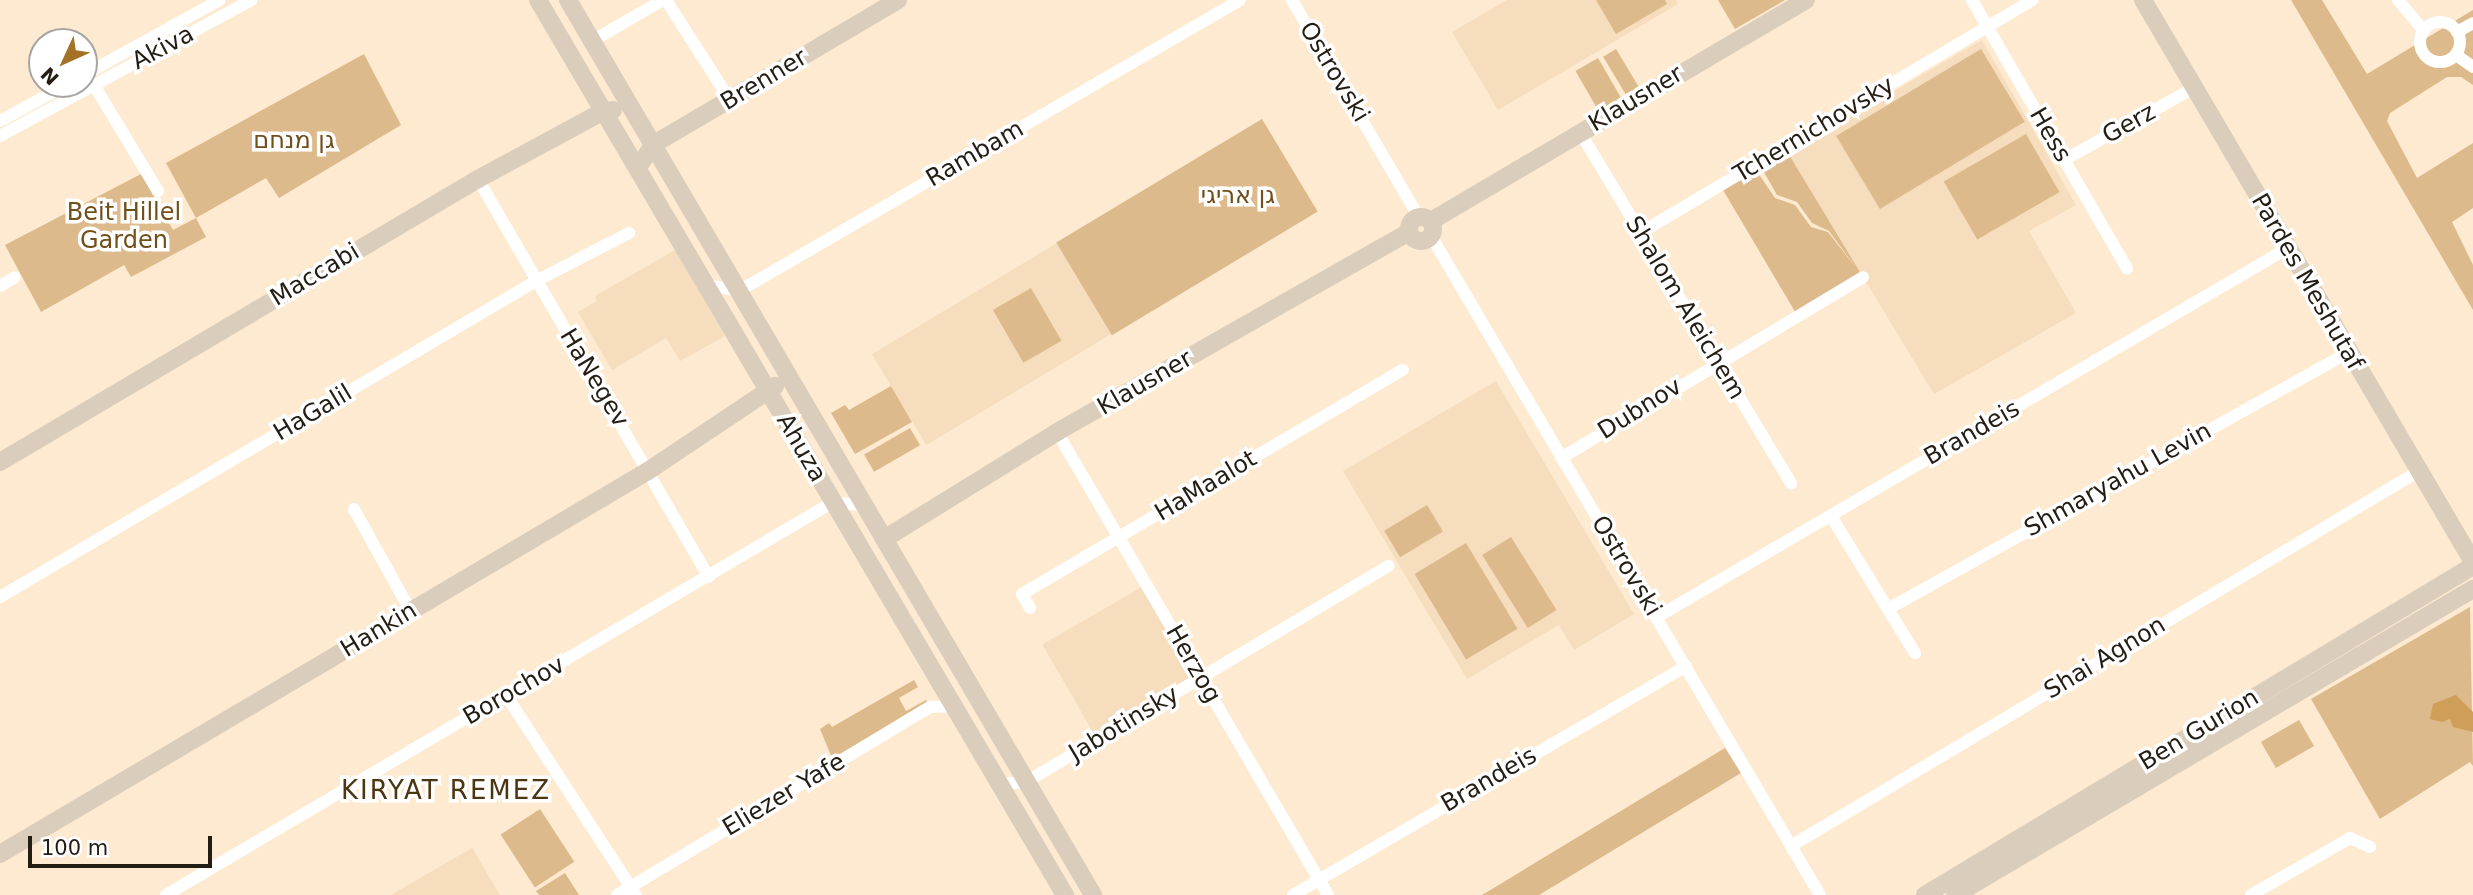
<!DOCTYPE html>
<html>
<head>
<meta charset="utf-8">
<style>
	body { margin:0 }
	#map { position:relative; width:2473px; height:895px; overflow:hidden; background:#fdead0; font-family:"DejaVu Sans",Heebo,sans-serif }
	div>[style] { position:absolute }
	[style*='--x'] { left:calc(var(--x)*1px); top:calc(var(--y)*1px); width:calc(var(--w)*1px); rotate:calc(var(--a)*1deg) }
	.built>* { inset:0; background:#f5ddbd; transform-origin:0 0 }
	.green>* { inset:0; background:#ddba8b; transform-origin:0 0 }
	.water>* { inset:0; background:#cf9e58 }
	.street>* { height:12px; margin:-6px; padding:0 6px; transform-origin:6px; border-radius:6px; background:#fff }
	.street>.ring { margin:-6px; padding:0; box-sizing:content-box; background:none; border:12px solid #fff; border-radius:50% }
	.secondary>* { height:18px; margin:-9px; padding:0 9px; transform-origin:9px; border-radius:9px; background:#dacdbb }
	.secondary>.ring { margin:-9px; padding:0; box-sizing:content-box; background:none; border:18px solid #dacdbb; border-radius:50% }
	span { translate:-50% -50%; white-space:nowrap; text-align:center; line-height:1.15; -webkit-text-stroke:7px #fff; paint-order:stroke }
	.street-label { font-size:24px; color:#241d14 }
	.park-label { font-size:24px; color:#714f1b }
	.neighbourhood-label { font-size:26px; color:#4c3511; letter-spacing:2px }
	.north { position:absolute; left:28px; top:28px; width:70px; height:70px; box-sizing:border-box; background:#fff; border:2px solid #a7a5a1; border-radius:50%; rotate:225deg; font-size:19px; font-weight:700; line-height:28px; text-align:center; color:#241d14 }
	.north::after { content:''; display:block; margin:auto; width:24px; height:32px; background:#a37227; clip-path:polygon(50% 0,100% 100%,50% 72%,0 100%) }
	.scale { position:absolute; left:28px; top:836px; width:184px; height:32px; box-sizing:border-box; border:4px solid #241d14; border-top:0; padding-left:9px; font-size:21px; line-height:24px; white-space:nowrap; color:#241d14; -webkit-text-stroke:5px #fff; paint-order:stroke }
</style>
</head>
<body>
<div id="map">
	<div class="built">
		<div style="clip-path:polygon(1507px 0,1676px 0,1678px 4px,1498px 110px,1452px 32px)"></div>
		<div style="clip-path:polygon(1982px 40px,2076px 205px,2029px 231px,2076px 313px,1934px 394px,1788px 153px)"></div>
		<div style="left:1057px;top:243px;width:106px;height:216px;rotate:59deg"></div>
		<div style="clip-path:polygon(675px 250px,725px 336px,680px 361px,666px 338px,612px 370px,578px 312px,597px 301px,595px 296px)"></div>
		<div style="clip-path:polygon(1496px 381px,1634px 614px,1574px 650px,1559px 625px,1467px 679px,1343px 471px)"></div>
		<div style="left:1142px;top:587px;width:104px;height:115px;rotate:60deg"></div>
		<div style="clip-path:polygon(472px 848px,500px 895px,391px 895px)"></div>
	</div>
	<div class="green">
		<div style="clip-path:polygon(1596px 0,1665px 0,1667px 4px,1616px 34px)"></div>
		<div style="clip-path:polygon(1718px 0,1785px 0,1735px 29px)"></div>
		<div style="clip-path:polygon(2291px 0,2322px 0,2367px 74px,2473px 10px,2473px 85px,2461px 77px,2447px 77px,2390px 113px,2387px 121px,2417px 178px,2473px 143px,2473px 208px,2452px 222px,2473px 265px,2473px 310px)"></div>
		<div style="left:1616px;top:49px;width:44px;height:15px;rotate:59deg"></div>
		<div style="left:1981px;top:49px;width:85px;height:169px;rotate:59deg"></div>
		<div style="clip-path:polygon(364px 54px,401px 125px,279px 198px,266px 178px,196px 218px,206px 237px,131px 277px,124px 265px,41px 312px,5px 245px,141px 174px,173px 230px,196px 218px,166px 163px)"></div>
		<div style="left:1598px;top:58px;width:46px;height:26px;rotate:60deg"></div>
		<div style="left:1262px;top:119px;width:108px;height:240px;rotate:59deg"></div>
		<div style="left:2026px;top:134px;width:67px;height:95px;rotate:60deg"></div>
		<div style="clip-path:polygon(1788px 153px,1863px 277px,1797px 315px,1723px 190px,1756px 170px,1775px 198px,1795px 205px,1811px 227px,1828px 232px,1857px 269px,1829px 231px,1812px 223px,1797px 202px,1777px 195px,1761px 167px)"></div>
		<div style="left:1031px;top:288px;width:61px;height:44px;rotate:60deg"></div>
		<div style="clip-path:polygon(891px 386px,912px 422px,855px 454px,831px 413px,845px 405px,849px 410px)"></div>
		<div style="left:910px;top:428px;width:20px;height:53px;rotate:60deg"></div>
		<div style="left:1427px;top:505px;width:31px;height:50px;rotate:59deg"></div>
		<div style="left:1511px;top:537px;width:86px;height:34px;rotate:58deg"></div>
		<div style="left:1466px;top:543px;width:100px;height:60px;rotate:59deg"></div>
		<div style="clip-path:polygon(2470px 607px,2473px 766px,2470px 762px,2380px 819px,2311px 699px)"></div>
		<div style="clip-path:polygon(914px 680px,918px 687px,899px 698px,906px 711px,926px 700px,930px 707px,835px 765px,820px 729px,829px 723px,832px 727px)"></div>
		<div style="left:2299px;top:720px;width:30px;height:44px;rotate:60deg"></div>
		<div style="clip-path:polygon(1725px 748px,1741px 773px,1539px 895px,1482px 895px)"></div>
		<div style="left:540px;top:809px;width:63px;height:47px;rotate:57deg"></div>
		<div style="clip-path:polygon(565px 873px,579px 895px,539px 895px,536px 891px)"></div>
	</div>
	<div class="water">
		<div style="clip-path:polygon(2456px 695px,2473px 712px,2473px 732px,2453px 727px,2450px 719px,2442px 722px,2430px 719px,2433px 704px)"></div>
	</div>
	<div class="street">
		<div style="--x:666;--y:0;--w:119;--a:57.4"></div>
		<div style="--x:1292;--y:0;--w:251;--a:59.7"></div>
		<div style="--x:1972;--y:0;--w:310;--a:60"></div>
		<div style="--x:2398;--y:0;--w:40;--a:50"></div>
		<div class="ring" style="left:2420px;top:22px;width:28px;height:28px"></div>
		<div style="--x:2457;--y:32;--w:18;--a:-29"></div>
		<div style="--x:592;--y:41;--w:82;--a:-30"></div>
		<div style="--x:2456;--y:55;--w:21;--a:35"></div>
		<div style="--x:84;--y:75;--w:155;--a:-28.9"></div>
		<div style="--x:94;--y:85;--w:124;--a:58.9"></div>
		<div style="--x:0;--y:121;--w:77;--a:-28.6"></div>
		<div style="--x:1580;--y:132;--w:410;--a:59"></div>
		<div style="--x:0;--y:136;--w:286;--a:-28.4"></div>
		<div style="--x:2064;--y:160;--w:149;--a:-29"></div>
		<div style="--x:478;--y:179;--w:460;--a:59.9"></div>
		<div style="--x:1640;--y:233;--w:457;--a:-30.7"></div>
		<div style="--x:1431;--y:236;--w:765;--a:59.45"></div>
		<div style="--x:706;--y:285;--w:34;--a:10"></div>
		<div style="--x:739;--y:291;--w:579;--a:-30.15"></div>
		<div style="--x:0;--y:286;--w:17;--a:-31"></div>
		<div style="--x:1057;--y:432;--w:536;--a:59.66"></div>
		<div style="--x:1561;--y:458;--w:352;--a:-30.9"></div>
		<div style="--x:354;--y:509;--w:118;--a:61"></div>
		<div style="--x:1831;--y:516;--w:161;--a:58.5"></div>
		<div style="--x:0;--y:597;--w:622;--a:-30.52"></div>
		<div style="--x:536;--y:281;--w:105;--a:-27.3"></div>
		<div style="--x:1030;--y:608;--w:16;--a:-120"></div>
		<div style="--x:1022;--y:594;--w:442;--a:-30.5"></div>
		<div style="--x:1888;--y:609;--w:528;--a:-29.14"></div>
		<div style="--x:1657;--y:617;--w:731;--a:-30.32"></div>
		<div style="--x:506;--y:695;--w:239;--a:57"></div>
		<div style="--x:999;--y:784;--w:27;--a:-4"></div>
		<div style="--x:1026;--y:782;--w:422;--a:-30.8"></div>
		<div style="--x:1791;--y:846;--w:731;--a:-30.84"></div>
		<div style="--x:166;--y:895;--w:774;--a:-30.51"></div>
		<div style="--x:833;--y:502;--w:32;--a:7"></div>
		<div style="--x:617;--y:895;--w:365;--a:-31"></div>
		<div style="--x:930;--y:707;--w:23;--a:-2"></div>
		<div style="--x:1293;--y:895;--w:455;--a:-30.2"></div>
		<div style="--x:2251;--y:895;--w:114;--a:-29.9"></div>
		<div style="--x:2350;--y:838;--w:22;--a:24"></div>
	</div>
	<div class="secondary">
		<div style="--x:538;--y:0;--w:1039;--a:59.51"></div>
		<div style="--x:568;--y:0;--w:1038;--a:59.6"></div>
		<div style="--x:2143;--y:0;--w:652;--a:59.58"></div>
		<div style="--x:638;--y:167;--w:28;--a:-55"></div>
		<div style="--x:654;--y:144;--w:283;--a:-30.5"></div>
		<div class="ring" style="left:1409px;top:217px;width:6px;height:6px"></div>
		<div style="--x:1431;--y:221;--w:435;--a:-30.5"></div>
		<div style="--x:0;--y:462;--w:555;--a:-30.63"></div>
		<div style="--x:478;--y:179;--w:143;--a:-28.4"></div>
		<div style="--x:604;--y:111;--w:9;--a:-6"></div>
		<div style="--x:884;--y:539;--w:203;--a:-31.7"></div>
		<div style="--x:1057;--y:432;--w:405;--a:-29.6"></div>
		<div style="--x:0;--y:854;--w:753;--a:-30.59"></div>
		<div style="--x:648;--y:471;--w:153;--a:-33.8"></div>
		<div style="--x:1925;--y:895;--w:639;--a:-30.98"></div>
		<div style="--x:1955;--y:895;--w:602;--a:-30.57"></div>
	</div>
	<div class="street-label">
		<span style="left:163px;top:48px;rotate:-28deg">Akiva</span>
		<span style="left:1334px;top:72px;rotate:59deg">Ostrovski</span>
		<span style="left:764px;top:80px;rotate:-31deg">Brenner</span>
		<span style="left:1636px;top:99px;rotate:-31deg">Klausner</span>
		<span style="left:2129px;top:124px;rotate:-29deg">Gerz</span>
		<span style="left:1814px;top:130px;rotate:-31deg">Tchernichovsky</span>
		<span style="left:2050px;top:135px;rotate:60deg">Hess</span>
		<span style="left:975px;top:154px;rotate:-30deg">Rambam</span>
		<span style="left:315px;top:275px;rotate:-31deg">Maccabi</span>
		<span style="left:2307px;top:282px;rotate:60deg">Pardes Meshutaf</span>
		<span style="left:1685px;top:308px;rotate:59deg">Shalom Aleichem</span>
		<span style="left:594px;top:378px;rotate:59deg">HaNegev</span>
		<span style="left:1145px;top:383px;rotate:-30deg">Klausner</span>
		<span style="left:1640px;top:409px;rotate:-32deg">Dubnov</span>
		<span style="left:313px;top:413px;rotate:-31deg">HaGalil</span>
		<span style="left:1972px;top:433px;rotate:-30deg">Brandeis</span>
		<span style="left:801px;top:448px;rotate:60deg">Ahuza</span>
		<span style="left:2118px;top:480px;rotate:-29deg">Shmaryahu Levin</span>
		<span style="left:1206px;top:486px;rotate:-31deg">HaMaalot</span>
		<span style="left:1626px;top:566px;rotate:59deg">Ostrovski</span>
		<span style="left:379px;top:630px;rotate:-31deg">Hankin</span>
		<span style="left:2105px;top:658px;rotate:-31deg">Shai Agnon</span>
		<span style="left:1193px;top:664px;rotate:60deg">Herzog</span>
		<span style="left:514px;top:691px;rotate:-30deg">Borochov</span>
		<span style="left:1124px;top:724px;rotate:-31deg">Jabotinsky</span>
		<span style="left:2199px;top:730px;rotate:-31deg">Ben Gurion</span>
		<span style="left:1489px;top:780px;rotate:-30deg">Brandeis</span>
		<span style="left:784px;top:795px;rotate:-31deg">Eliezer Yafe</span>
	</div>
	<div class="park-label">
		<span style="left:294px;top:141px">גן מנחם</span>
		<span style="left:1238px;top:196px">גן אריגי</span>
		<span style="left:124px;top:227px">Beit Hillel<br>Garden</span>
	</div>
	<div class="neighbourhood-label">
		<span style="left:446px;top:791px">KIRYAT REMEZ</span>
	</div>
	<div class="north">N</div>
	<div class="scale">100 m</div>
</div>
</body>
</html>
